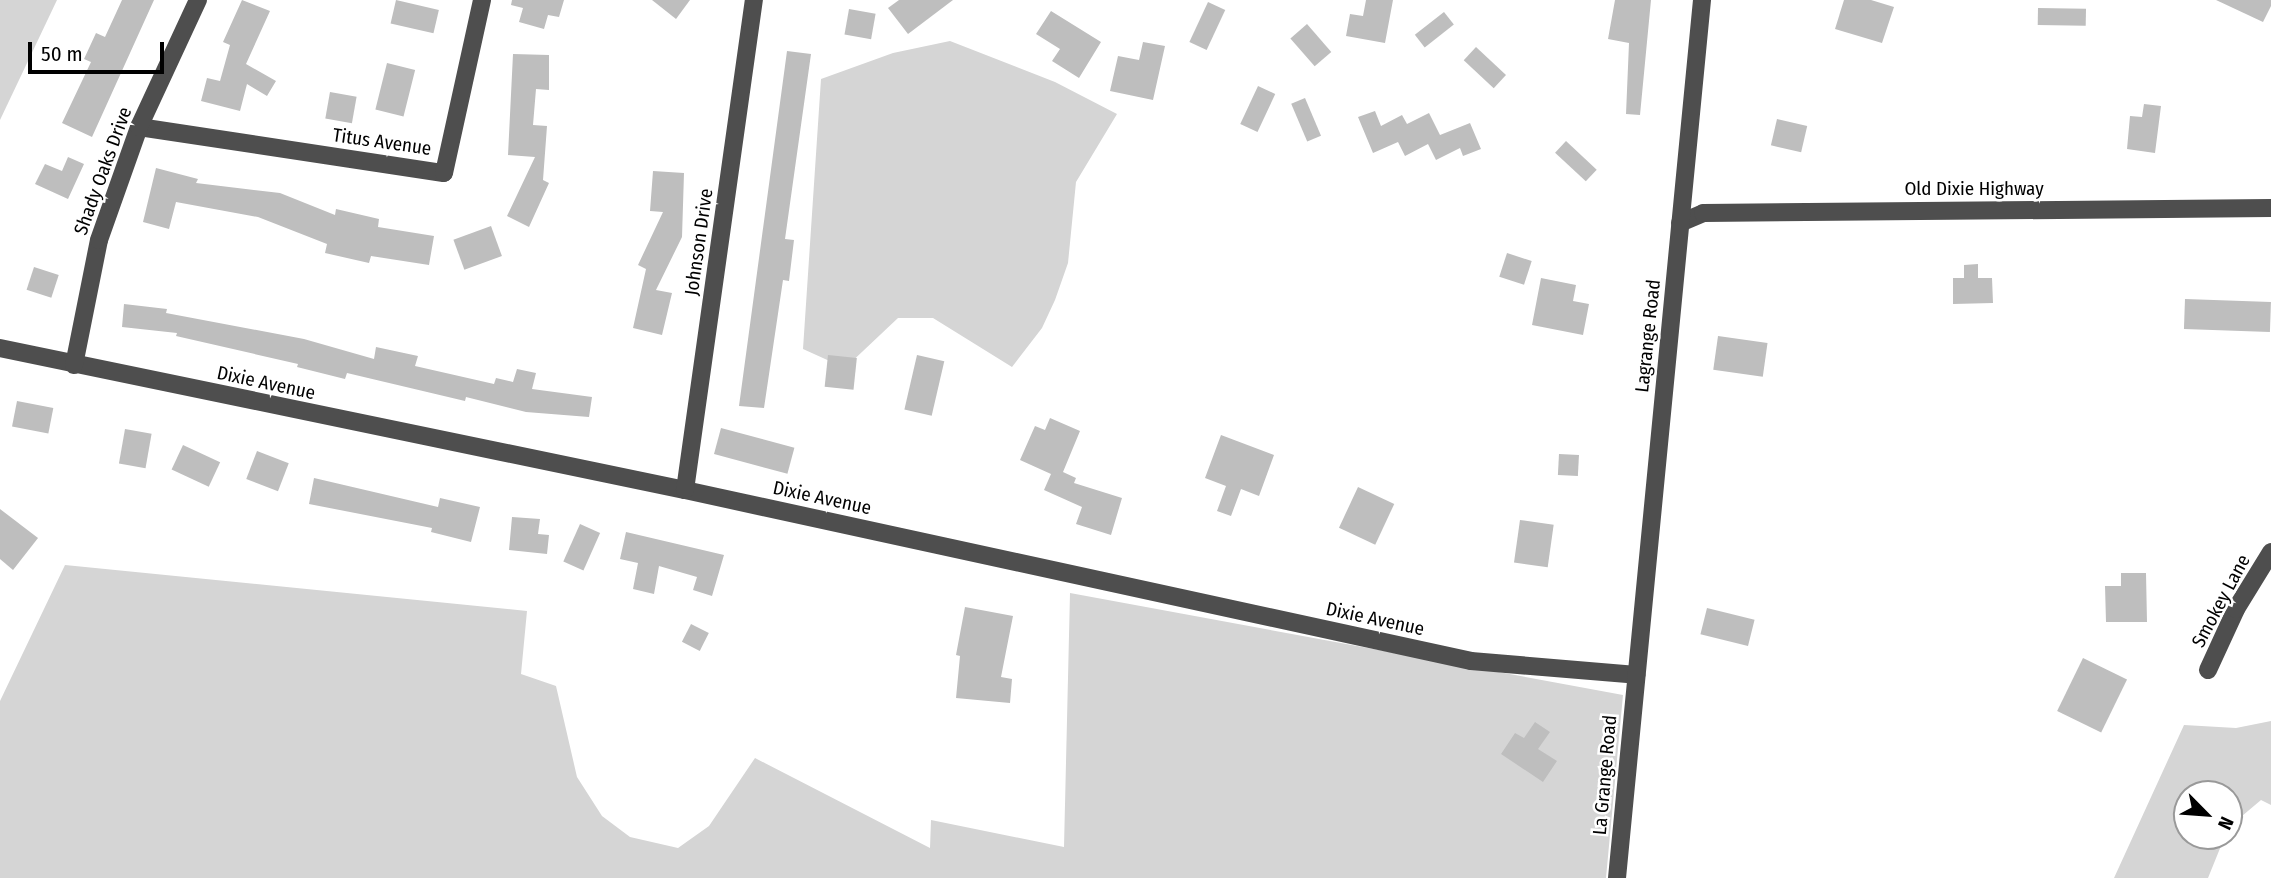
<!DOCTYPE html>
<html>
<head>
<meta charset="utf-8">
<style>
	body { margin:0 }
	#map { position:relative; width:2271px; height:878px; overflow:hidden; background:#fff; font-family:"Fira Sans Condensed",sans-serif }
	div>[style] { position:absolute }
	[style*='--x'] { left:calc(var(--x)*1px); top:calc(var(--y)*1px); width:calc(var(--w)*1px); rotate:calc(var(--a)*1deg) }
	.green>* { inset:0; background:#d5d5d5 }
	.building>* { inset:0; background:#bebebe; transform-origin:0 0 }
	.minor>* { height:18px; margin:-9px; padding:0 9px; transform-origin:9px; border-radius:9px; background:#4e4e4e }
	span { translate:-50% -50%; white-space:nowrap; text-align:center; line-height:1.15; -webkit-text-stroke:5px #fff; paint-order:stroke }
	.street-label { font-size:19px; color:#000 }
	.north { position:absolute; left:2173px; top:780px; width:70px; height:70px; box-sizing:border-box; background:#fff; border:2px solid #999; border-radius:50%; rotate:115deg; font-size:19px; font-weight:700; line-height:28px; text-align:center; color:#000 }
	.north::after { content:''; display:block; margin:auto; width:24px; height:32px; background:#000; clip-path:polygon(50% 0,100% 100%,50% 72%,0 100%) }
	.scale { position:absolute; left:28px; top:42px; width:136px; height:32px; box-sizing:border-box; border:4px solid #000; border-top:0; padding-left:9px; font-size:21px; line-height:24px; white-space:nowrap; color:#000; -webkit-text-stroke:5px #fff; paint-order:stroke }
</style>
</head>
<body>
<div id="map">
	<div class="green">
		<div style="clip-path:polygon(0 0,57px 0,0 120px)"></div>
		<div style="clip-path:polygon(950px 41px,1055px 82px,1117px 114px,1076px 182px,1068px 263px,1055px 300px,1042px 328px,1012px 367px,933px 318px,898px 318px,845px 368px,803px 349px,821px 79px,893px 53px)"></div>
		<div style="clip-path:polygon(65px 565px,527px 611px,521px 674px,556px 686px,577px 777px,602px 816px,630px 837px,678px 848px,709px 826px,755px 758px,930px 848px,931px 820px,1064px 847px,1070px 593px,1623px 695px,1606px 878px,0 878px,0 701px)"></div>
		<div style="clip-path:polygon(2271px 721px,2271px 805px,2261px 800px,2229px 827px,2229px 794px,2187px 794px,2187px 836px,2225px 836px,2208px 878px,2114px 878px,2184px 725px,2236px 728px)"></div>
	</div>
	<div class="building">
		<div style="clip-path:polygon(122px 0,154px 0,92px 137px,62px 123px,91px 62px,84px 59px,96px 33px,105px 37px)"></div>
		<div style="clip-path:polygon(242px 0,270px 11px,246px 64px,276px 81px,267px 96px,247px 84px,240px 111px,201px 101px,207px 78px,220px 81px,230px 45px,223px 42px)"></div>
		<div style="left:396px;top:0;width:44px;height:24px;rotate:13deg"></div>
		<div style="clip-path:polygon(512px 0,564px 0,559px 17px,548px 15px,544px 29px,519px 22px,523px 8px,511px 5px)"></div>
		<div style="clip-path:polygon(652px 0,690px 0,676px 19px)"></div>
		<div style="clip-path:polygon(899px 0,953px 0,908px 34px,888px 8px)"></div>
		<div style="clip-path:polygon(1366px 0,1393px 0,1385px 43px,1346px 36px,1350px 14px,1363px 16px)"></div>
		<div style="clip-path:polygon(1615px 0,1651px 0,1640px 115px,1626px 114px,1629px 43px,1608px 39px)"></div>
		<div style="clip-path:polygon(1844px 0,1871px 0,1894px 7px,1882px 43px,1835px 29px)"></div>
		<div style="clip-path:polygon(2216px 0,2271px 0,2271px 6px,2263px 22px)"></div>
		<div style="left:1208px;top:2px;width:19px;height:44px;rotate:25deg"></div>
		<div style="left:2038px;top:8px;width:48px;height:17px;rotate:1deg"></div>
		<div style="left:849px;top:9px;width:27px;height:26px;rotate:10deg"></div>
		<div style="clip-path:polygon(1051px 11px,1101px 42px,1079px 78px,1052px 61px,1060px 49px,1036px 34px)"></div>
		<div style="left:1444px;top:12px;width:16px;height:37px;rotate:52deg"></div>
		<div style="left:1307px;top:24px;width:37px;height:22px;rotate:49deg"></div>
		<div style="clip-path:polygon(1143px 42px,1165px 46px,1153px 100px,1110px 91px,1118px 56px,1139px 60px)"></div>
		<div style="left:1476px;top:47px;width:41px;height:18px;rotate:43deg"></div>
		<div style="clip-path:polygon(787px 51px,811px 54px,785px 239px,794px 240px,789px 281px,783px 280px,764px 408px,739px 406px)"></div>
		<div style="clip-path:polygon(513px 54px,549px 55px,549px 90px,536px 89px,533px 125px,547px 126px,543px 180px,549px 183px,529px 227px,507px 216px,535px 157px,508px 155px)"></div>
		<div style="left:387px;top:63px;width:29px;height:48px;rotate:14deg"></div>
		<div style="left:1258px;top:86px;width:19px;height:42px;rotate:25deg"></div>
		<div style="left:330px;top:92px;width:27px;height:27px;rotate:10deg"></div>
		<div style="left:1305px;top:98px;width:41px;height:15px;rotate:67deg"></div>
		<div style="clip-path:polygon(2144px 104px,2161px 106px,2155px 153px,2127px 149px,2130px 116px,2142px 117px)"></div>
		<div style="clip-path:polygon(1375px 111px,1381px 126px,1402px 115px,1407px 124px,1429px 113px,1440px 135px,1470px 123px,1481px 149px,1463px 156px,1460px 148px,1436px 160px,1428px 144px,1405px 156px,1398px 142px,1373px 153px,1358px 117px)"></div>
		<div style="left:1777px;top:119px;width:31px;height:27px;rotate:13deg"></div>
		<div style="left:1566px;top:141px;width:42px;height:16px;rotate:43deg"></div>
		<div style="clip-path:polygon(68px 157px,84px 164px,68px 199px,35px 184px,45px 164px,62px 171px)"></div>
		<div style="clip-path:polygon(156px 168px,198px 179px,196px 183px,280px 193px,335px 215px,336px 209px,379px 219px,378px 227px,434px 236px,429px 265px,371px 256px,369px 263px,325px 253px,327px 244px,258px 217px,176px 202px,169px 229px,143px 222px)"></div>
		<div style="clip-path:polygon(653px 171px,684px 173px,682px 237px,656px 290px,672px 293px,662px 335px,633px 328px,646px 269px,638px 265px,663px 212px,650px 211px)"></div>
		<div style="left:491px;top:226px;width:32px;height:40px;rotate:70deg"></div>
		<div style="left:1507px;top:253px;width:26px;height:25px;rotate:18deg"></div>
		<div style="clip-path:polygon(1978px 264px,1978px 278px,1992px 278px,1993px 303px,1953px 304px,1953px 278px,1964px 278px,1964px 265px)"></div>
		<div style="left:34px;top:267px;width:26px;height:24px;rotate:18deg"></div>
		<div style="clip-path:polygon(1541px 278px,1576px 285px,1573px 301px,1589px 304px,1583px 335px,1532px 325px)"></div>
		<div style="left:2185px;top:299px;width:86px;height:30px;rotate:2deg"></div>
		<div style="clip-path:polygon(124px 304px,167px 309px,166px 313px,304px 339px,374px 359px,376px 347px,418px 356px,415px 366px,494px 384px,496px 378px,513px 382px,517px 369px,536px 373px,532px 389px,592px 397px,589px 417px,526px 412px,466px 397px,465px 401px,347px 373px,345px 379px,297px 367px,298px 364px,176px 336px,177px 333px,122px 327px)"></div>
		<div style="left:1718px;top:336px;width:50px;height:34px;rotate:8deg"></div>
		<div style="left:828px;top:355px;width:29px;height:32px;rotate:6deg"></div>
		<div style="left:917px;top:355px;width:28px;height:56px;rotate:13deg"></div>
		<div style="left:17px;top:401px;width:37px;height:26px;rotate:11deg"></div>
		<div style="clip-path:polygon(1050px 418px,1080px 431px,1063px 472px,1076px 478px,1074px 483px,1122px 498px,1111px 535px,1076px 524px,1082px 507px,1044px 490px,1051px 474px,1020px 460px,1035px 426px,1045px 430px)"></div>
		<div style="left:721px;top:428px;width:76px;height:27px;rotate:15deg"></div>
		<div style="left:125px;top:429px;width:27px;height:35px;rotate:10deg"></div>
		<div style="clip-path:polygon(1221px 435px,1274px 455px,1259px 496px,1241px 489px,1231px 516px,1217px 511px,1226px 486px,1205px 478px)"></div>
		<div style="left:183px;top:445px;width:41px;height:27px;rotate:25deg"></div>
		<div style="left:257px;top:451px;width:34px;height:30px;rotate:21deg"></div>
		<div style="left:1559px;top:454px;width:20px;height:21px;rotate:3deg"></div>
		<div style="clip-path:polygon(314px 478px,438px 507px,440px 498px,480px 507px,471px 542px,431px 532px,432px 528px,309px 504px)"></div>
		<div style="left:1358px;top:487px;width:40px;height:45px;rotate:25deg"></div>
		<div style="clip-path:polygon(0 509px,38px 538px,13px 570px,0 559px)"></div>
		<div style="clip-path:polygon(512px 517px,540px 519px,538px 534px,549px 535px,547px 554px,509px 550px)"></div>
		<div style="left:1520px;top:520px;width:34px;height:43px;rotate:8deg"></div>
		<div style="left:580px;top:524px;width:22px;height:41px;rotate:24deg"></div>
		<div style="clip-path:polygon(626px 532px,724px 555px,712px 596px,693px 590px,697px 577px,659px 566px,654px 594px,633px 589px,638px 563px,620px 559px)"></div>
		<div style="clip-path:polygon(2121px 573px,2146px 573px,2147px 622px,2106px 622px,2105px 586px,2121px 586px)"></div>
		<div style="clip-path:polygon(965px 607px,1013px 616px,1001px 677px,1012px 679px,1010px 703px,956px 698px,960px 656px,956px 655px)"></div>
		<div style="left:1707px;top:608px;width:49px;height:27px;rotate:14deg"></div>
		<div style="left:691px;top:624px;width:20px;height:20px;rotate:27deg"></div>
		<div style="left:2083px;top:658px;width:49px;height:59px;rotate:26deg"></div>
		<div style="clip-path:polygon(1535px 722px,1550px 732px,1538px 749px,1557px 761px,1543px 782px,1501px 754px,1515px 733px,1524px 738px)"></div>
	</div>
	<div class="minor">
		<div style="--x:139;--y:127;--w:308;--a:8.6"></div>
		<div style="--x:444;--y:173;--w:177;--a:-77.6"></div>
		<div style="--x:1680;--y:223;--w:25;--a:-23"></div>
		<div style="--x:1703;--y:213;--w:568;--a:-0.5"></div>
		<div style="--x:0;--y:348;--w:700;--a:11.71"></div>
		<div style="--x:685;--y:490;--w:804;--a:12.27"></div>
		<div style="--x:1471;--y:661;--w:166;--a:4.8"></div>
		<div style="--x:74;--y:365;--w:127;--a:-78.7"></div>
		<div style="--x:99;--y:240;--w:120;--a:-70.5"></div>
		<div style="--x:139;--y:127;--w:140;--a:-65.1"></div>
		<div style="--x:685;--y:490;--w:495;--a:-82"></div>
		<div style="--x:2208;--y:670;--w:67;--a:-65.3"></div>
		<div style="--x:2236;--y:609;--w:67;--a:-58.4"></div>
		<div style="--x:1617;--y:878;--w:882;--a:-84.47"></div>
	</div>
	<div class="street-label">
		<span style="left:382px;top:142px;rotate:8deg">Titus Avenue</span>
		<span style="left:103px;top:171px;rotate:-70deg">Shady Oaks Drive</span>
		<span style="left:1974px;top:189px">Old Dixie Highway</span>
		<span style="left:699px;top:242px;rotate:-82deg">Johnson Drive</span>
		<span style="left:1648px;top:336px;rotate:-84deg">Lagrange Road</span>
		<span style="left:266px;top:383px;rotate:12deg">Dixie Avenue</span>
		<span style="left:822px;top:498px;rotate:12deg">Dixie Avenue</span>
		<span style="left:2221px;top:601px;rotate:-62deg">Smokey Lane</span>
		<span style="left:1375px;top:619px;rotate:12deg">Dixie Avenue</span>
		<span style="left:1605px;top:775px;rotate:-85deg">La Grange Road</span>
	</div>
	<div class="north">N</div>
	<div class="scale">50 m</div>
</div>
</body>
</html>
